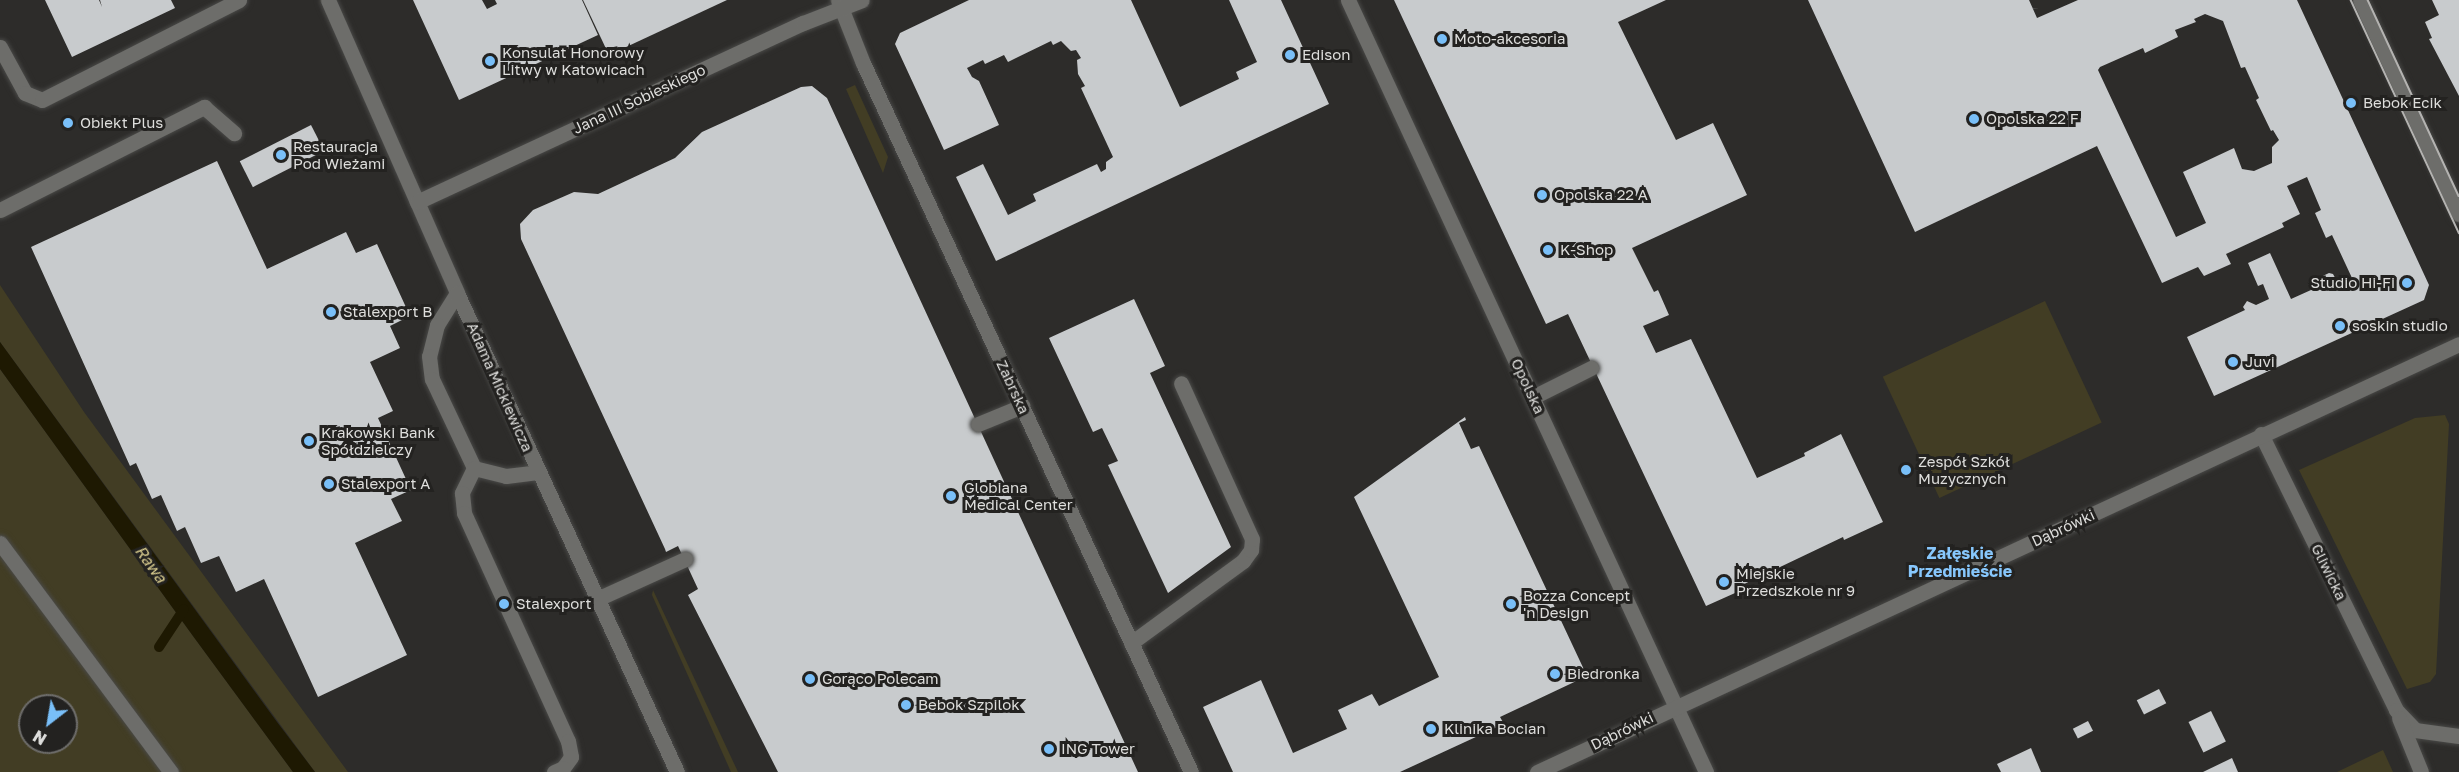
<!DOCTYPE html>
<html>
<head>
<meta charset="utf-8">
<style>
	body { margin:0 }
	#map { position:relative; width:2459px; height:772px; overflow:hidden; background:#2d2c2a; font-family:"Golos Text",sans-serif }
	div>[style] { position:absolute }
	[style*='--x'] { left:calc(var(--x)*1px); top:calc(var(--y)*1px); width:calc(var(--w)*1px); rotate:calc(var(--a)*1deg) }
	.green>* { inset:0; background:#423d24; transform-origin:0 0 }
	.water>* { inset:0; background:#1e1902 }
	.stream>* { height:10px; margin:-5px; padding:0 5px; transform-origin:5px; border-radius:5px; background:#1e1902 }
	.building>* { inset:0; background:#c8cbcd; transform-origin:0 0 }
	.roads { filter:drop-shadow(0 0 2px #494947) drop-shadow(0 0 2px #494947) }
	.service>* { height:15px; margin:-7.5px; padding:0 7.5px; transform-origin:7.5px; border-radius:7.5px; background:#6d6d6a }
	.minor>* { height:15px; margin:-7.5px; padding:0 7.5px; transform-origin:7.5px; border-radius:7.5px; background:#6d6d6a }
	.tertiary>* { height:15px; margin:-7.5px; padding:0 7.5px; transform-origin:7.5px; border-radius:7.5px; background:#6d6d6a }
	.tram>* { height:1.5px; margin:-0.75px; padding:0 0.75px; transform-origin:0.75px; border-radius:0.75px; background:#b4b3b1 }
	.dots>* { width:16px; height:16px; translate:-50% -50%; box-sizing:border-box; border:3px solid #232220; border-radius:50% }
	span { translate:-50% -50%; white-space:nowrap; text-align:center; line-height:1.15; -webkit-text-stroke:6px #232220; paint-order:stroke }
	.poi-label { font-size:15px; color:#dededc }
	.left { translate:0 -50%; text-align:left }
	.right { translate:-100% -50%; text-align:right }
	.street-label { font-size:15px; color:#dededc }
	.neighbourhood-label { font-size:16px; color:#87c7fc; font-weight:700 }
	.water-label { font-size:16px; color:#d8cb8e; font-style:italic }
	.north { position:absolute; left:18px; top:694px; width:60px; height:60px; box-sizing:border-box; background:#232220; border:2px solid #6e6d6b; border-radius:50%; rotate:211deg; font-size:16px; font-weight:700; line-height:24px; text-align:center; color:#dededc }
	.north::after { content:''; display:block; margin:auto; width:21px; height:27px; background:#79bff8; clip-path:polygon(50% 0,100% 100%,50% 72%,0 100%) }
</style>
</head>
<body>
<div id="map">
	<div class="green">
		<div style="clip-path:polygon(855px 85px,888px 157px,883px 173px,846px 89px)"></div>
		<div style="clip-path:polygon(0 285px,84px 412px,348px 772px,315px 772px,0 342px)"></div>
		<div style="left:2045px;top:301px;width:134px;height:179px;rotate:65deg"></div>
		<div style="clip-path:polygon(evenodd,0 369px,193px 636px,293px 772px,0 772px,0 369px,30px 706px,66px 706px,66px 742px,30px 742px,30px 706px)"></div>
		<div style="clip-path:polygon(2445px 415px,2449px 424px,2436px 674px,2430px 682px,2407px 689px,2299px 470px,2415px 418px)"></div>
		<div style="clip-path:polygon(653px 590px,738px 772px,731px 772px,652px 595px)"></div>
		<div style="clip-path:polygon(2383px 750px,2393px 772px,2337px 772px)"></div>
	</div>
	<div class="water">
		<div style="clip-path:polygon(0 342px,277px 722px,315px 772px,293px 772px,193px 636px,0 369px)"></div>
	</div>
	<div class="stream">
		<div style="--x:159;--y:647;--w:45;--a:-56.7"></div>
	</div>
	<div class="building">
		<div style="clip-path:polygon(45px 0,99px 0,102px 7px,100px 0,171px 0,175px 8px,72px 57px)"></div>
		<div style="clip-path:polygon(413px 0,482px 0,487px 9px,497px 4px,495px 0,582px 0,598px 35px,459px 100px)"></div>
		<div style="clip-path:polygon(583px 0,727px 0,609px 55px)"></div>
		<div style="clip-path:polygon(969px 0,1131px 0,1180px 107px,1239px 79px,1236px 72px,1257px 62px,1229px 0,1281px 0,1329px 104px,996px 261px,956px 177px,983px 164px,1008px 215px,1036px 201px,1033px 194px,1097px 164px,1101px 172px,1106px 169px,1106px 162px,1113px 157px,1081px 88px,1085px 86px,1078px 74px,1077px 60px,1081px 58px,1076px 50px,1071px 51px,1061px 41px,1053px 45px,1051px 41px,1008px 62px,1004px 55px,985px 64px,983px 60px,967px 68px,972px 77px,979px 81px,999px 125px,944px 150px,895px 44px,900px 33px)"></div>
		<div style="clip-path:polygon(1394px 0,1666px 0,1618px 22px,1676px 140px,1713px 123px,1747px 195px,1632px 248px,1654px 292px,1658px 290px,1669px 315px,1643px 326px,1656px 353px,1691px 339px,1757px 478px,1805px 456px,1804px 453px,1841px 434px,1883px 522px,1844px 540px,1843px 537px,1742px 585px,1744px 589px,1706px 606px,1568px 314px,1546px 324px)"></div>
		<div style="clip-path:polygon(evenodd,1808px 0,2029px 0,2037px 18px,2078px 0,2297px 0,2429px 285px,2424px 300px,2214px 396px,2187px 337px,2245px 310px,2243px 307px,2247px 301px,2256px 305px,2269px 299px,2263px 284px,2258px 286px,2248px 263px,2270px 253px,2291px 299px,2311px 290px,2308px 283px,2329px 273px,2333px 274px,2339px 285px,2352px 278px,2332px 235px,2326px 238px,2315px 213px,2321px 210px,2307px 177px,2287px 186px,2300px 214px,2282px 223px,2284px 227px,2226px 254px,2231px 264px,2204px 276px,2198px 267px,2162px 283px,2097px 146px,1915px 232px,1808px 0,2205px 14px,2223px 21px,2241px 68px,2245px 67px,2259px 98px,2256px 100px,2271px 131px,2273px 130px,2279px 140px,2272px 147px,2272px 163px,2254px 171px,2242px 169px,2234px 148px,2183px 172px,2206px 223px,2176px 237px,2098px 70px,2100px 67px,2143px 48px,2145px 53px,2178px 37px,2175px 30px,2196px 22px,2194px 19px,2205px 14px)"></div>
		<div style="clip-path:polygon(2432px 0,2459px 0,2459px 96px,2429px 39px,2432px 38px,2425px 22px,2439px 15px)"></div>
		<div style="clip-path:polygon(812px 86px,827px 98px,1138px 772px,778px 772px,688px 595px,698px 589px,678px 546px,666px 552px,665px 549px,521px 239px,520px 224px,533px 210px,574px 192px,598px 194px,675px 158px,702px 132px,801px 87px)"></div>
		<div style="left:311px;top:125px;width:29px;height:80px;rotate:63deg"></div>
		<div style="clip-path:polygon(217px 161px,267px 269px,346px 232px,356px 253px,377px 244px,410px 316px,390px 326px,400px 348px,370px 362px,393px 411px,378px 418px,411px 490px,391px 499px,402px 521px,355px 543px,407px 655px,318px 697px,264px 579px,236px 592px,219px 556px,201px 563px,185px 527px,177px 531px,161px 495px,152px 499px,136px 463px,130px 466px,31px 247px)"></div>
		<div style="clip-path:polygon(1134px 299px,1165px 366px,1150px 373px,1231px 547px,1168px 593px,1108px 465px,1118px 461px,1102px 428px,1093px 432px,1049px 338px)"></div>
		<div style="clip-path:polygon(1465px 417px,1466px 420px,1459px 423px,1471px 449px,1479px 446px,1587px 676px,1500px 717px,1504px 724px,1400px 772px,1233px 772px,1203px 707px,1261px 680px,1293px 753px,1347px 729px,1338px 710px,1372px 694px,1379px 706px,1439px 677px,1354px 497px)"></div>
		<div style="left:2159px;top:689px;width:16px;height:25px;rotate:63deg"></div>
		<div style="left:2211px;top:711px;width:34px;height:25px;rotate:64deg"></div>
		<div style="left:2088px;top:721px;width:11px;height:17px;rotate:63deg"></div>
		<div style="clip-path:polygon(2031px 748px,2041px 772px,2001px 772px,1997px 764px)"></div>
		<div style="clip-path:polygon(2232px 758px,2238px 772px,2203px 772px)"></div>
	</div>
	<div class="roads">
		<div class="service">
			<div style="--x:0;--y:47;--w:52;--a:61.5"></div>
			<div style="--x:25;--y:93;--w:18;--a:22"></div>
			<div style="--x:42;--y:100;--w:221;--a:-26.9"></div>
			<div style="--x:0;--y:210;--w:229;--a:-26.8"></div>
			<div style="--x:204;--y:107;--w:40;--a:41"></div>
			<div style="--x:457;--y:293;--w:38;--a:122"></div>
			<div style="--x:437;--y:325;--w:32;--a:104"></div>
			<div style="--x:429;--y:356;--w:23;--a:83"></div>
			<div style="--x:432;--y:379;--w:98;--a:64.7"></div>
			<div style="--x:474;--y:468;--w:33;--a:14"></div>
			<div style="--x:506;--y:476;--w:32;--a:-7"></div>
			<div style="--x:1533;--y:397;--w:65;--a:-26.6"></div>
			<div style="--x:978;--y:424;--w:48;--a:-22.2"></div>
			<div style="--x:474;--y:468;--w:28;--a:116"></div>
			<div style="--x:462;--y:493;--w:20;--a:84"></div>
			<div style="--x:464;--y:513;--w:251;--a:65.5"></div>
			<div style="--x:568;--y:741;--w:16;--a:79"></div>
			<div style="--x:571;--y:757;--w:14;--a:126"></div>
			<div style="--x:563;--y:768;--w:10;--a:156"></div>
			<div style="--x:0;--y:543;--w:286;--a:53.3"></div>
			<div style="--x:597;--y:599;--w:97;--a:-24.4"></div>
			<div style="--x:1131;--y:643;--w:139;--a:-36.2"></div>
			<div style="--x:1243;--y:561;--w:14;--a:-54"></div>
			<div style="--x:1251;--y:550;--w:11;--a:-85"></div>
			<div style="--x:1252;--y:539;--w:171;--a:-114.5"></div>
		</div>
		<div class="minor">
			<div style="--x:328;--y:0;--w:320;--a:66.2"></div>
			<div style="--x:457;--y:293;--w:527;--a:65.33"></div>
			<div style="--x:838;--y:0;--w:68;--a:68.4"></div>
			<div style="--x:863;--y:63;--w:781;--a:65.17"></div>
			<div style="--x:1348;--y:0;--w:851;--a:65.12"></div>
			<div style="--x:417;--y:202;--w:425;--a:-24.9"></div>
			<div style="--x:803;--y:23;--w:63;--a:-21.3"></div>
			<div style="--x:2261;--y:434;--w:307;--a:63.9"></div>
			<div style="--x:2396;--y:710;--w:28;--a:46"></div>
			<div style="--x:2415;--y:730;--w:44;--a:7.8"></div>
			<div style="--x:2399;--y:718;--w:58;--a:67.8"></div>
			<div style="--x:1537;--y:772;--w:1016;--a:-24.9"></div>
		</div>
		<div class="tertiary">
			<div style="--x:2360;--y:0;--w:236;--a:65.2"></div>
		</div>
	</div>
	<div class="tram">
		<div style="--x:2351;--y:0;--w:257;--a:65.1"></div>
		<div style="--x:2368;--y:0;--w:216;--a:65.1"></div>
	</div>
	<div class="dots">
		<div style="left:1442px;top:39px;background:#79bff8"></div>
		<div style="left:1290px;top:55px;background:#79bff8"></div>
		<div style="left:490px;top:61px;background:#79bff8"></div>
		<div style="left:2351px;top:103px;background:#79bff8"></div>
		<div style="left:1974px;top:119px;background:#79bff8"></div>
		<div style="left:68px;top:123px;background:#79bff8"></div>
		<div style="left:281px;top:155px;background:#79bff8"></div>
		<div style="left:1542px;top:195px;background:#79bff8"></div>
		<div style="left:1548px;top:250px;background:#79bff8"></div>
		<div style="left:2407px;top:283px;background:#79bff8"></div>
		<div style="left:331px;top:312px;background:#79bff8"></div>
		<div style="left:2340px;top:326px;background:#79bff8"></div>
		<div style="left:2233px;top:362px;background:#79bff8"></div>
		<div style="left:309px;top:441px;background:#79bff8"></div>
		<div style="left:1906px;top:470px;background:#79bff8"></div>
		<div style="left:329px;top:484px;background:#79bff8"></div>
		<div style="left:951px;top:496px;background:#79bff8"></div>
		<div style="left:1724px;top:582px;background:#79bff8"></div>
		<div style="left:504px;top:604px;background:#79bff8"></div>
		<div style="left:1511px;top:604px;background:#79bff8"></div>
		<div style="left:1555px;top:674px;background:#79bff8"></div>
		<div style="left:810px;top:679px;background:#79bff8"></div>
		<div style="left:906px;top:705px;background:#79bff8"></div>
		<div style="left:1431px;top:729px;background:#79bff8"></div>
		<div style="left:1049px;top:749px;background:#79bff8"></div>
	</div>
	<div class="poi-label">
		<span class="left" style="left:1454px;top:39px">Moto-akcesoria</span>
		<span class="left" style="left:502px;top:61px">Konsulat Honorowy<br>Litwy w Katowicach</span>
		<span class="left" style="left:1302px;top:55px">Edison</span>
		<span class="left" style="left:2363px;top:103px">Bebok Ecik</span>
		<span class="left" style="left:1986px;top:119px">Opolska 22 F</span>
		<span class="left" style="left:80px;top:123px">Obiekt Plus</span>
		<span class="left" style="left:293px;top:155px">Restauracja<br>Pod Wieżami</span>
		<span class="left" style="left:1554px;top:195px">Opolska 22 A</span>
		<span class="left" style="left:1560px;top:250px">K-Shop</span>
		<span class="right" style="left:2395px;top:283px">Studio Hi-Fi</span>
		<span class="left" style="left:343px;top:312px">Stalexport B</span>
		<span class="left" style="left:2352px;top:326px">soskin studio</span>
		<span class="left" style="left:2245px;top:362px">Juvi</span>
		<span class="left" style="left:321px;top:441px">Krakowski Bank<br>Spółdzielczy</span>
		<span class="left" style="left:1918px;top:470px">Zespół Szkół<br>Muzycznych</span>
		<span class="left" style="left:341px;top:484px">Stalexport A</span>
		<span class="left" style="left:964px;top:496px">Globiana<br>Medical Center</span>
		<span class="left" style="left:1736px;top:582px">Miejskie<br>Przedszkole nr 9</span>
		<span class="left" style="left:1523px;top:604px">Bozza Concept<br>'n Design</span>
		<span class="left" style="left:516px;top:604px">Stalexport</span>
		<span class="left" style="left:1567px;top:674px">Biedronka</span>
		<span class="left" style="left:822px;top:679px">Gorąco Polecam</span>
		<span class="left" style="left:918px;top:705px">Bebok Szpilok</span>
		<span class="left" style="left:1444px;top:729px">Klinika Bocian</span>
		<span class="left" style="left:1061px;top:749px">ING Tower</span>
	</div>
	<div class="street-label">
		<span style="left:639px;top:99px;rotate:-25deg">Jana III Sobieskiego</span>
		<span style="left:1528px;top:386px;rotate:65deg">Opolska</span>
		<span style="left:500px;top:387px;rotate:66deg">Adama Mickiewicza</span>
		<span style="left:1013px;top:387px;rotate:65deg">Zabrska</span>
		<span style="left:2063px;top:528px;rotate:-25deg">Dąbrówki</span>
		<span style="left:2329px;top:572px;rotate:64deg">Gliwicka</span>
		<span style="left:1622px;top:731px;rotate:-26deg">Dąbrówki</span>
	</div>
	<div class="neighbourhood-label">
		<span style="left:1960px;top:562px">Załęskie<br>Przedmieście</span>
	</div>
	<div class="water-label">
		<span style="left:151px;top:564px;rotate:54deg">Rawa</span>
	</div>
	<div class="north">N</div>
</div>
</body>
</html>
